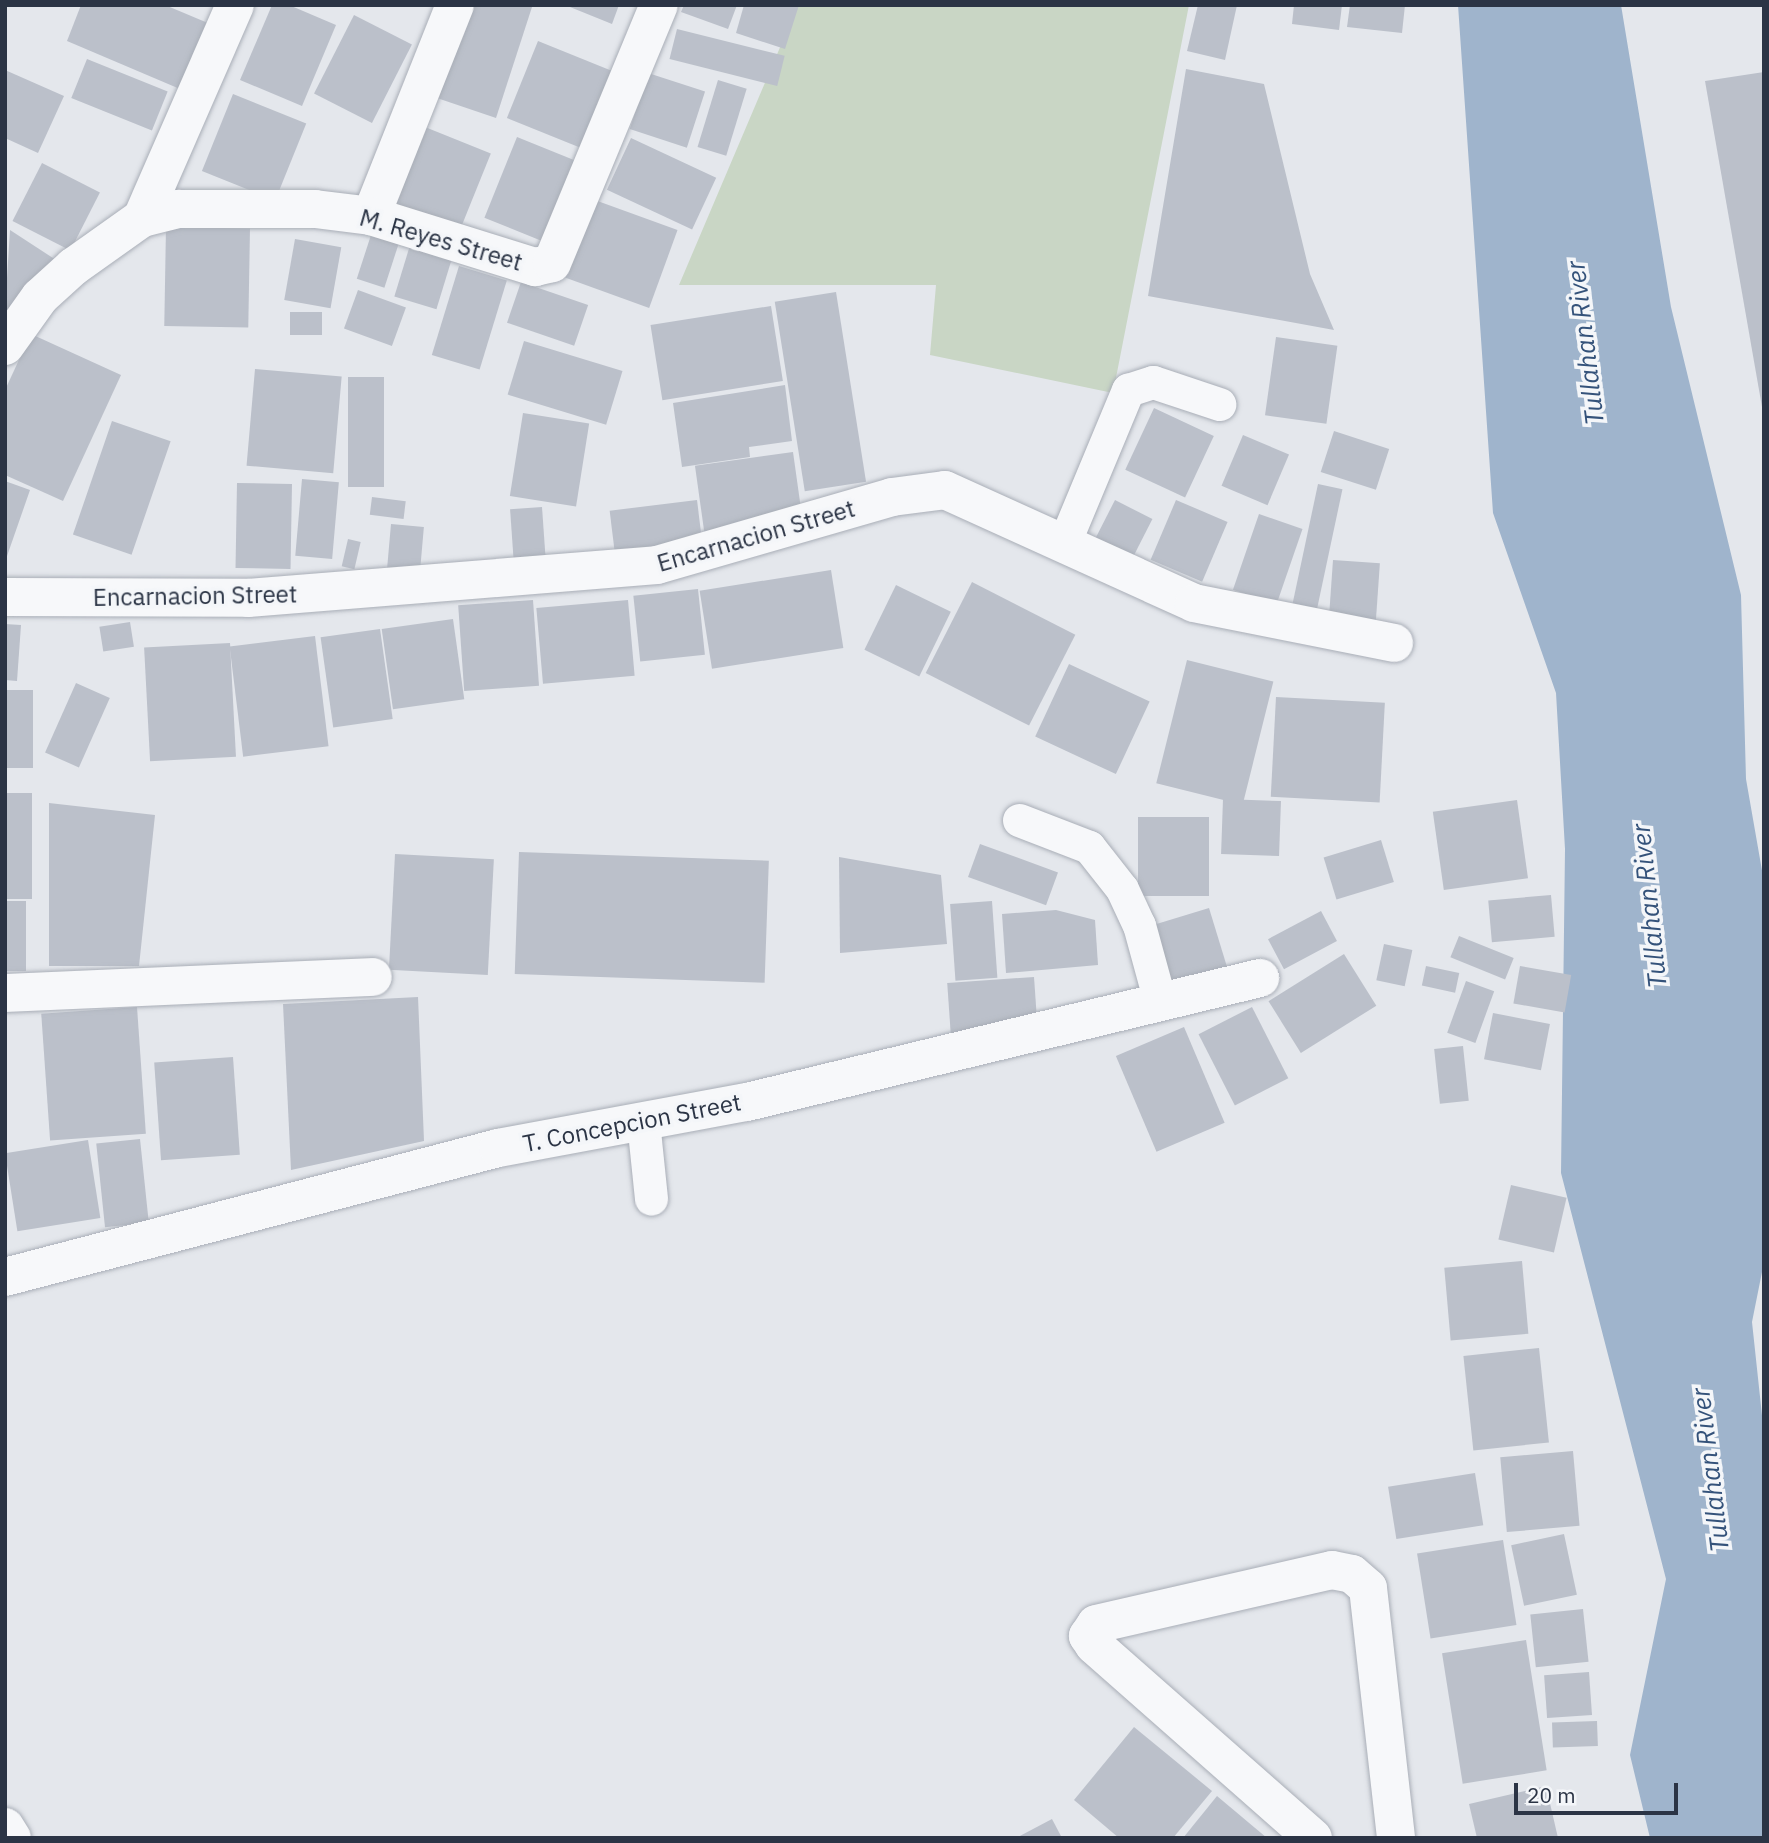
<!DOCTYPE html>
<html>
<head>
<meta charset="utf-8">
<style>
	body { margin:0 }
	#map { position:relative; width:1769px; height:1843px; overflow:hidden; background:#e4e7ec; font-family:"IBM Plex Sans",sans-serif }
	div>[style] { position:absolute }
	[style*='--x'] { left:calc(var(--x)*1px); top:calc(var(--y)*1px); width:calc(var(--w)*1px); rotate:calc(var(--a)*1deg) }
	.green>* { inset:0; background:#c9d6c5 }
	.water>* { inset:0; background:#9fb4cc }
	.building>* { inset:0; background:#bbc0ca; transform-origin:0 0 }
	.roads { filter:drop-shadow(0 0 2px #a9aeb7) drop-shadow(0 0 2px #a9aeb7) }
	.service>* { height:33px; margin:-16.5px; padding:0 16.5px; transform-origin:16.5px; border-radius:16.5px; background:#f7f8fa }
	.minor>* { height:38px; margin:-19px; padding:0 19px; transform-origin:19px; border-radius:19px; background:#f7f8fa }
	span { translate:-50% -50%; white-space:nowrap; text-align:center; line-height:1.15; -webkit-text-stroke:7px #f4f6f9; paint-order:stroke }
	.street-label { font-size:24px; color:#2b3445 }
	.water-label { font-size:26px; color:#34527a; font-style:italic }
	.frame { position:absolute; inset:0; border:7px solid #2b3445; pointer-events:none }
	.scale { position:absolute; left:1514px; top:1783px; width:164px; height:32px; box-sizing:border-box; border:4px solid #2b3445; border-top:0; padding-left:9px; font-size:21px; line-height:24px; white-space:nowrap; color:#2b3445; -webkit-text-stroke:5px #f4f6f9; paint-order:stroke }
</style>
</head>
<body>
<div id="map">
	<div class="green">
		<div style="clip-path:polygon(798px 5px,1189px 5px,1113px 393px,930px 355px,936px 285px,679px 285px)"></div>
	</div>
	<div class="water">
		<div style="clip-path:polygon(1458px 5px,1621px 5px,1671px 307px,1741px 595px,1746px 779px,1764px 882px,1764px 1262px,1752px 1322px,1764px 1434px,1764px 1838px,1650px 1838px,1630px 1755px,1666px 1579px,1561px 1173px,1565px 849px,1556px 693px,1493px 513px)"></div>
	</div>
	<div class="building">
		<div style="clip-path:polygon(81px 5px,165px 5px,215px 26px,187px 92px,67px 41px)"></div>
		<div style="clip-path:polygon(272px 5px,289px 5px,336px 25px,302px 106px,240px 80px)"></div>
		<div style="clip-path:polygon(464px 5px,532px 7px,496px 118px,434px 97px)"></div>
		<div style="clip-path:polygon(565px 5px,619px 5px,612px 24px)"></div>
		<div style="clip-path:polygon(684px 5px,737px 5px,728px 29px,681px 12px)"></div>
		<div style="clip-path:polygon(744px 5px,799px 5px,785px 49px,736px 33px)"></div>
		<div style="clip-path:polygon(1198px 5px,1237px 5px,1225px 60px,1187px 51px)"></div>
		<div style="clip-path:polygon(1294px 5px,1342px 5px,1339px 30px,1292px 24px)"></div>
		<div style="clip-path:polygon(1350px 5px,1405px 5px,1402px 33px,1347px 27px)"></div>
		<div style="left:354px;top:15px;width:65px;height:88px;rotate:27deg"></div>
		<div style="left:677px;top:29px;width:111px;height:31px;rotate:14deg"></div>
		<div style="left:538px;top:41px;width:92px;height:83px;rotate:22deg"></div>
		<div style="left:87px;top:59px;width:87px;height:42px;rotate:22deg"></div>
		<div style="clip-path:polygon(1186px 69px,1264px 84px,1310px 274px,1334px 330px,1148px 296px)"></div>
		<div style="clip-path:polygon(5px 70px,64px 96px,38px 153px,5px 138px)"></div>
		<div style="clip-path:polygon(1764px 72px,1764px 406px,1762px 407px,1705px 81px)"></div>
		<div style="left:648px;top:73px;width:60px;height:59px;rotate:18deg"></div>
		<div style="left:718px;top:80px;width:30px;height:70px;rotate:17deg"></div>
		<div style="left:233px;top:94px;width:79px;height:83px;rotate:22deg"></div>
		<div style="left:425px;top:127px;width:71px;height:87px;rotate:22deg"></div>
		<div style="left:517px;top:137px;width:78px;height:87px;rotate:22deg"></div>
		<div style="left:631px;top:138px;width:94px;height:57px;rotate:25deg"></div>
		<div style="left:42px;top:163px;width:65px;height:65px;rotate:27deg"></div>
		<div style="left:592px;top:199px;width:91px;height:83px;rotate:20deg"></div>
		<div style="left:166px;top:227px;width:84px;height:99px;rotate:1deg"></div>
		<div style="clip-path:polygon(10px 230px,56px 260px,19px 318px,5px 310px)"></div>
		<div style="left:371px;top:235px;width:29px;height:46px;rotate:18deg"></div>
		<div style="left:295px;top:239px;width:47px;height:62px;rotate:10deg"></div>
		<div style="left:411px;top:242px;width:44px;height:57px;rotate:17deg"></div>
		<div style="left:459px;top:266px;width:50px;height:93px;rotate:17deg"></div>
		<div style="left:521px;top:282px;width:71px;height:43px;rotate:19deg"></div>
		<div style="left:358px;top:290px;width:51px;height:41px;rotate:20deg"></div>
		<div style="left:836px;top:292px;width:192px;height:62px;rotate:81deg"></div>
		<div style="left:771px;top:306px;width:76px;height:122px;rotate:81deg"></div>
		<div style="left:322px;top:312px;width:23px;height:32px;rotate:90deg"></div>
		<div style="clip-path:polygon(31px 334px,121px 375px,63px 501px,5px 475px,5px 390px)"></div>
		<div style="left:1276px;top:337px;width:62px;height:79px;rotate:8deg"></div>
		<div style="left:524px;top:341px;width:103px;height:56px;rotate:17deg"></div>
		<div style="left:255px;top:369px;width:87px;height:97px;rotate:5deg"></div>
		<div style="left:348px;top:377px;width:36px;height:110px"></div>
		<div style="clip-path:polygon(785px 385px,792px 441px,749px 447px,750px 457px,682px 467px,673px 403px)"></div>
		<div style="left:1154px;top:408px;width:66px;height:68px;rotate:25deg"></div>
		<div style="left:523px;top:413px;width:67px;height:84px;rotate:9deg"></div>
		<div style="left:112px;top:421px;width:62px;height:120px;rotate:19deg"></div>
		<div style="left:1334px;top:431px;width:58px;height:43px;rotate:18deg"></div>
		<div style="left:1243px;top:435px;width:50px;height:55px;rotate:23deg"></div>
		<div style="left:793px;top:452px;width:68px;height:99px;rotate:82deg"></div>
		<div style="left:302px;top:479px;width:37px;height:77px;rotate:5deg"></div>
		<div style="clip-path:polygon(5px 481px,30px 490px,6px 559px,5px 559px)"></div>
		<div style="left:237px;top:483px;width:55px;height:85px;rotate:1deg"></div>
		<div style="left:1318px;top:484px;width:25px;height:128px;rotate:12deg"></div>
		<div style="left:372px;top:497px;width:34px;height:18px;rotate:7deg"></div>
		<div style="left:697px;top:500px;width:43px;height:88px;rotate:83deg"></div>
		<div style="left:1115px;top:500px;width:42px;height:48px;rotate:27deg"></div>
		<div style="left:1176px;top:500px;width:56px;height:65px;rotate:23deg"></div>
		<div style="left:542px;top:507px;width:61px;height:32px;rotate:86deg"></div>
		<div style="left:1259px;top:514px;width:46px;height:80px;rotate:19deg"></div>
		<div style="left:391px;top:524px;width:33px;height:47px;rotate:5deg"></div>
		<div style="left:348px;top:539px;width:13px;height:28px;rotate:13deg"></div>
		<div style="left:1333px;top:560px;width:47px;height:61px;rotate:4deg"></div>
		<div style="left:831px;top:570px;width:79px;height:133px;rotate:81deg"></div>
		<div style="left:972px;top:582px;width:116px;height:102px;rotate:27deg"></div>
		<div style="left:896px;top:585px;width:61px;height:72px;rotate:26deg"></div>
		<div style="left:698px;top:589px;width:66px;height:65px;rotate:84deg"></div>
		<div style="left:533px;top:600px;width:86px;height:75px;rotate:86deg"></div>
		<div style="left:628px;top:600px;width:76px;height:92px;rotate:85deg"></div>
		<div style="left:453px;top:619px;width:81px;height:72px;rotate:82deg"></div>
		<div style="left:130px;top:622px;width:25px;height:31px;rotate:81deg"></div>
		<div style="clip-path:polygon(5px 624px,21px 625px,17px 681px,5px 680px)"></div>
		<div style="left:380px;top:629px;width:91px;height:60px;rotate:82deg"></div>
		<div style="left:315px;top:636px;width:111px;height:86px;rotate:83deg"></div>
		<div style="left:230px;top:643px;width:114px;height:86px;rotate:87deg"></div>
		<div style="left:1187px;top:660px;width:89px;height:127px;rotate:14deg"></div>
		<div style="left:1069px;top:664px;width:89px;height:80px;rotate:25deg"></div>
		<div style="left:76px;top:683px;width:37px;height:76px;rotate:24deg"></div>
		<div style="left:5px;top:690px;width:28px;height:78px"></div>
		<div style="left:1276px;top:697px;width:109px;height:100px;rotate:3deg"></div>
		<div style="left:5px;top:793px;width:27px;height:106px"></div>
		<div style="left:1223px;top:799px;width:58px;height:55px;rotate:2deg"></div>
		<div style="left:1517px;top:800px;width:79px;height:85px;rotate:82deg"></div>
		<div style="clip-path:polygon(49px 803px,155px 815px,139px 966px,49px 966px)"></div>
		<div style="left:1209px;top:817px;width:79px;height:71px;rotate:90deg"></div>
		<div style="left:1381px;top:840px;width:44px;height:60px;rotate:73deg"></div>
		<div style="left:980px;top:844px;width:83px;height:35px;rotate:20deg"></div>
		<div style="left:519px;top:852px;width:250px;height:122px;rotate:2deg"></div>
		<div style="left:395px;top:854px;width:99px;height:116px;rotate:3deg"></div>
		<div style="clip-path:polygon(839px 857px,941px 875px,947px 944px,840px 953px)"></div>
		<div style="left:1551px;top:895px;width:42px;height:63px;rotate:85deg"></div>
		<div style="left:5px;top:901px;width:21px;height:70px"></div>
		<div style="left:992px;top:901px;width:77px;height:42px;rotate:86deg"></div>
		<div style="left:1209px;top:908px;width:69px;height:60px;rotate:73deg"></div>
		<div style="clip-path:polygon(1056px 910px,1095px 920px,1098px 965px,1006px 973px,1002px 914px)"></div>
		<div style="left:1321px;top:911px;width:34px;height:60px;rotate:62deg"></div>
		<div style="left:1459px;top:936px;width:59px;height:23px;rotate:22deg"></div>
		<div style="left:1384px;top:944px;width:29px;height:37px;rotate:12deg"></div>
		<div style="left:1344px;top:954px;width:61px;height:89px;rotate:58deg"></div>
		<div style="left:1426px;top:966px;width:34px;height:20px;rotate:12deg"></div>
		<div style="left:1520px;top:966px;width:52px;height:38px;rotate:10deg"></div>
		<div style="left:1034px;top:977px;width:54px;height:87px;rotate:86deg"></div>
		<div style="left:1466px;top:981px;width:30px;height:55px;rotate:20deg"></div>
		<div style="clip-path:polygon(418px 997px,424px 1141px,291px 1170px,283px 1004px)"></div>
		<div style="left:137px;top:1007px;width:127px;height:96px;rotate:86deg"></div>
		<div style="left:1252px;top:1007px;width:80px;height:60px;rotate:63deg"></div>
		<div style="left:1493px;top:1013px;width:58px;height:47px;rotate:11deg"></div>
		<div style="left:1184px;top:1027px;width:104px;height:74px;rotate:67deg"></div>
		<div style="left:1463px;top:1046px;width:55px;height:29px;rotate:84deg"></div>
		<div style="left:233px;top:1057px;width:98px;height:79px;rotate:86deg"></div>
		<div style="left:140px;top:1139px;width:84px;height:44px;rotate:84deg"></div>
		<div style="left:88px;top:1140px;width:79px;height:84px;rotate:81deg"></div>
		<div style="left:1511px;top:1185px;width:57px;height:56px;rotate:13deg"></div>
		<div style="left:1522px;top:1261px;width:73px;height:78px;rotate:85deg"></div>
		<div style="left:1539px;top:1348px;width:95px;height:76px;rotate:84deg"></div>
		<div style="left:1573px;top:1451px;width:75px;height:73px;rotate:85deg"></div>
		<div style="left:1475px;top:1473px;width:53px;height:88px;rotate:81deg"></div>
		<div style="left:1564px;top:1534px;width:62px;height:54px;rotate:78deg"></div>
		<div style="left:1503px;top:1540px;width:86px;height:87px;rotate:81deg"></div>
		<div style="left:1583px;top:1609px;width:53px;height:53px;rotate:84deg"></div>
		<div style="left:1526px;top:1640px;width:132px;height:85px;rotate:81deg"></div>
		<div style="left:1589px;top:1672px;width:43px;height:45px;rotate:86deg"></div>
		<div style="left:1597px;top:1721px;width:25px;height:45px;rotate:88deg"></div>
		<div style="clip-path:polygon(1134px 1727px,1212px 1791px,1173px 1838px,1119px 1838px,1074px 1800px)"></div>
		<div style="clip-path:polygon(1546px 1786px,1558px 1838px,1477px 1838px,1469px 1804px)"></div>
		<div style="clip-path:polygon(1217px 1796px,1267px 1838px,1183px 1838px)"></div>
		<div style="clip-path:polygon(1052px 1819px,1062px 1838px,1016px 1838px)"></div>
	</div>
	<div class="roads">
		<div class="service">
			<div style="--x:1065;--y:541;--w:164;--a:-67.4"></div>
			<div style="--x:1128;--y:390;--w:26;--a:-18"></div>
			<div style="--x:1153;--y:382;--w:70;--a:18.4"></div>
			<div style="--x:1019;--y:820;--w:75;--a:21.1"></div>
			<div style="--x:1089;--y:847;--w:53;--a:51.8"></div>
			<div style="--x:1122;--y:889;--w:40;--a:65"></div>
			<div style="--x:1139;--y:925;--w:80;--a:74.7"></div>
			<div style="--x:643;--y:1121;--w:78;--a:84.1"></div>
		</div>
		<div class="minor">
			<div style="--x:371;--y:216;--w:227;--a:-68.3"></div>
			<div style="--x:142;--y:218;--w:232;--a:-66.4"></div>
			<div style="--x:5;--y:346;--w:60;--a:-54.5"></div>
			<div style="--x:40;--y:297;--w:45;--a:-42.3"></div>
			<div style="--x:73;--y:267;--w:85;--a:-35.4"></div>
			<div style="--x:142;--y:218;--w:38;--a:-14"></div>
			<div style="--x:179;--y:209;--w:136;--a:0"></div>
			<div style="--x:315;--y:209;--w:56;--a:7.1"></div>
			<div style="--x:371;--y:216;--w:172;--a:17.3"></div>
			<div style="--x:535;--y:267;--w:17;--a:-13"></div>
			<div style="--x:552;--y:263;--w:279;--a:-67.5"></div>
			<div style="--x:5;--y:597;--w:243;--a:0.2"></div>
			<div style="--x:248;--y:598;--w:410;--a:-4.6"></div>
			<div style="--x:657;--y:565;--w:245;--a:-16.1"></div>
			<div style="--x:892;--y:497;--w:53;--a:-7.5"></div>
			<div style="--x:945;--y:490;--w:273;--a:24.4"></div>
			<div style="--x:1194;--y:603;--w:204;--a:11.3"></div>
			<div style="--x:5;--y:993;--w:368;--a:-2.5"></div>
			<div style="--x:5;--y:1277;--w:510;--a:-14.66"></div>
			<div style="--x:498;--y:1148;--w:253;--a:-10.5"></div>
			<div style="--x:747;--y:1102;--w:528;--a:-13.59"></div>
			<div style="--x:5;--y:1827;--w:13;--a:58"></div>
			<div style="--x:1313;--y:1838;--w:292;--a:-138.6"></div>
			<div style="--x:1094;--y:1645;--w:11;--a:-124"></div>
			<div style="--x:1088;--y:1636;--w:14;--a:-56"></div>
			<div style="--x:1096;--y:1624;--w:242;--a:-12.9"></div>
			<div style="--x:1332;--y:1570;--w:20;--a:11"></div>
			<div style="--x:1352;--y:1574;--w:21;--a:41"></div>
			<div style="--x:1368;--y:1588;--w:252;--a:83.6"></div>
		</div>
	</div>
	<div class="street-label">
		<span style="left:441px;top:240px;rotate:16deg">M. Reyes Street</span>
		<span style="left:756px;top:536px;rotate:-16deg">Encarnacion Street</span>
		<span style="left:195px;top:596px;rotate:-1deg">Encarnacion Street</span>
		<span style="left:632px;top:1123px;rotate:-11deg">T. Concepcion Street</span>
	</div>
	<div class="water-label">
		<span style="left:1585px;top:343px;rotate:-97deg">Tullahan River</span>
		<span style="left:1649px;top:906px;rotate:-96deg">Tullahan River</span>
		<span style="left:1710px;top:1470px;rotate:-97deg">Tullahan River</span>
	</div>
	<div class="frame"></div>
	<div class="scale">20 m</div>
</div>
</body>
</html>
